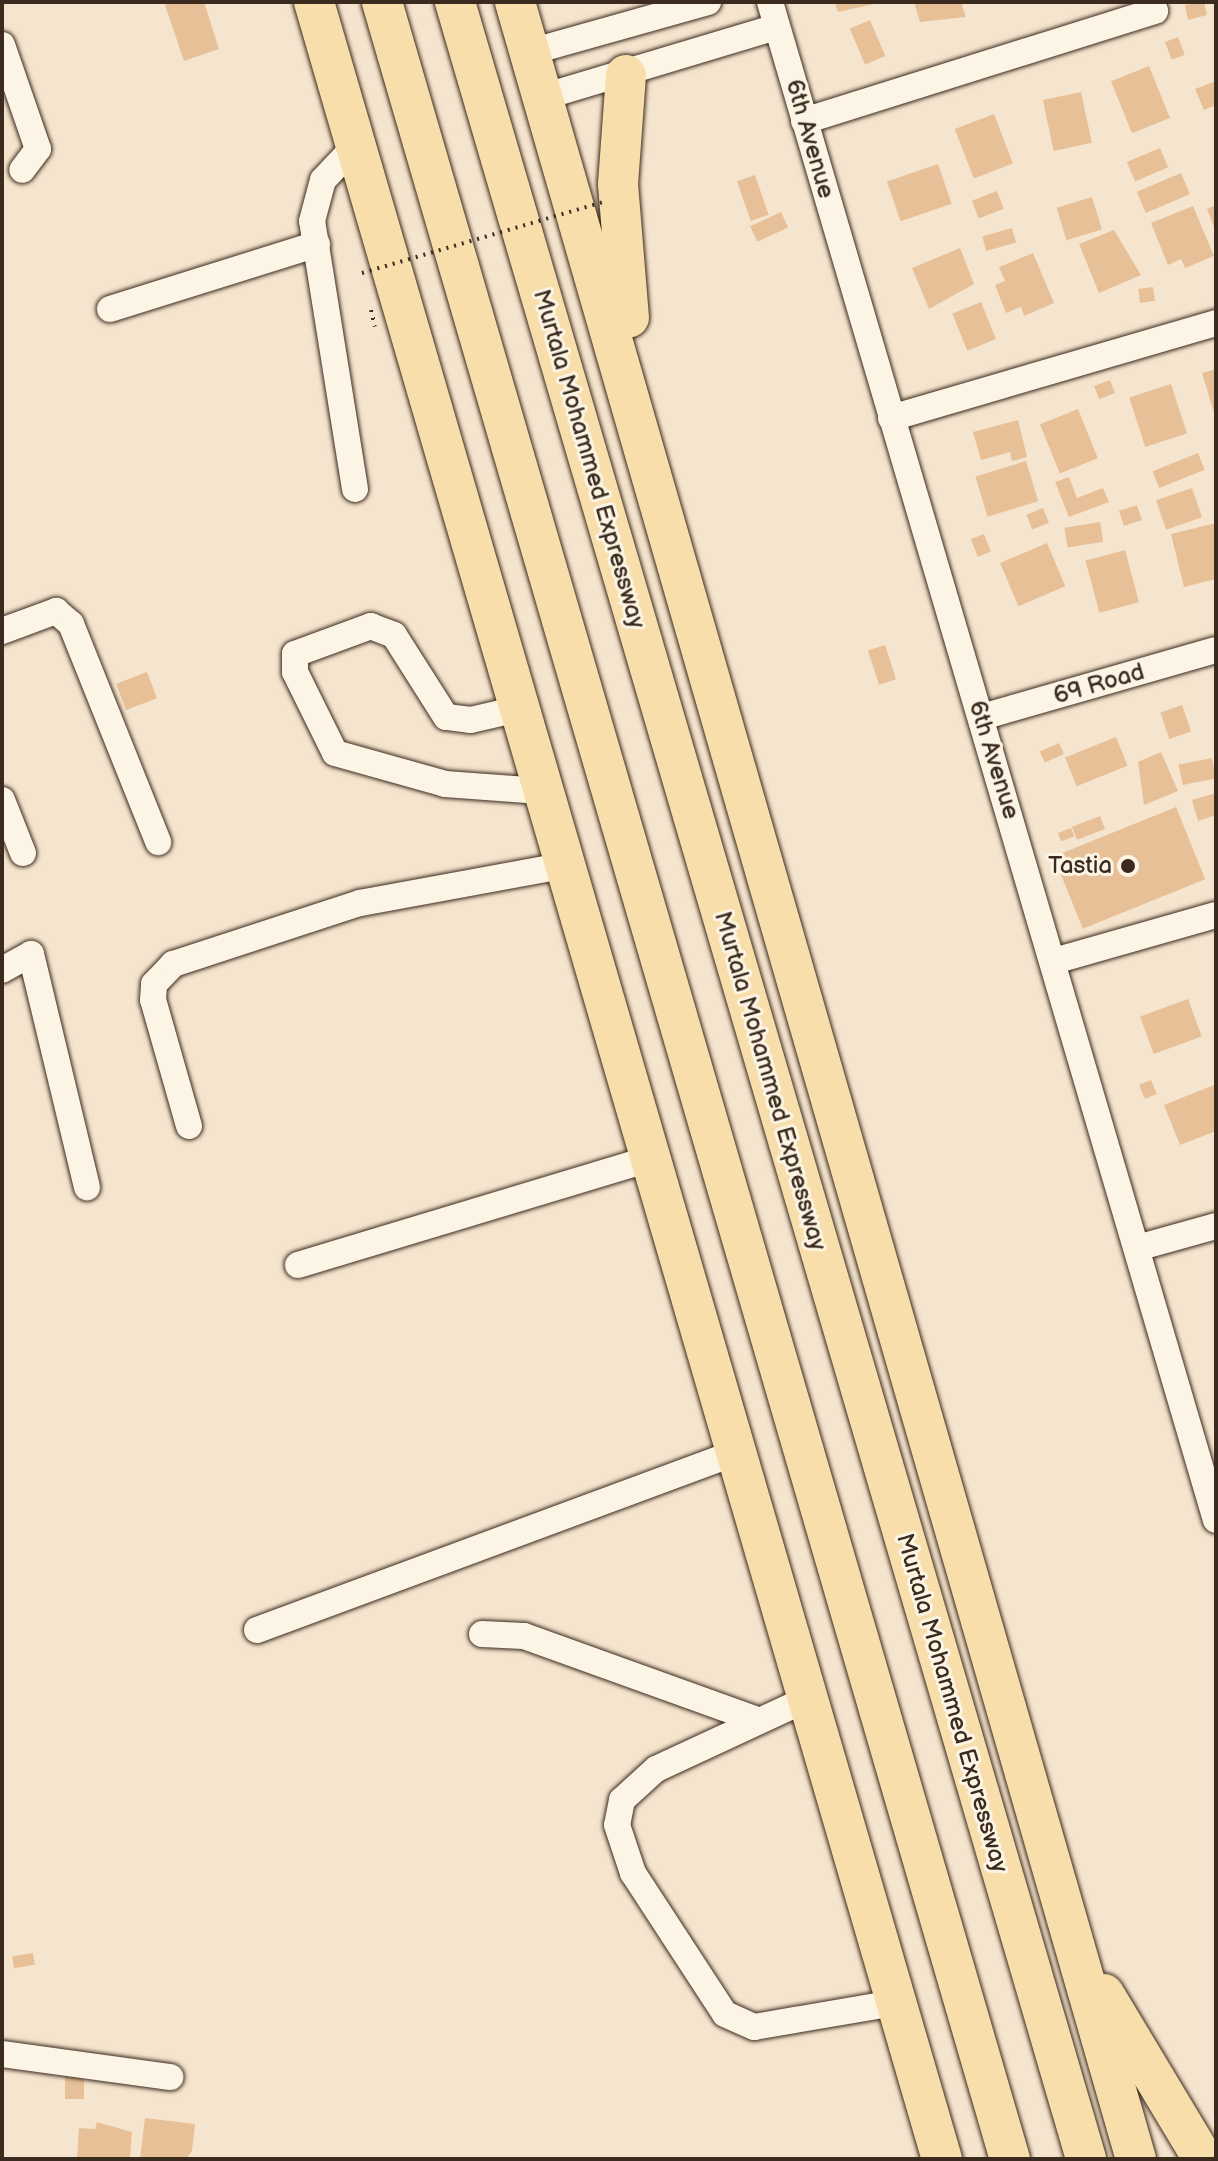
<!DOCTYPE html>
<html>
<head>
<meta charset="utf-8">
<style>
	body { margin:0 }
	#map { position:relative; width:1218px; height:2161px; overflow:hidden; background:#f6e5ce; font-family:"Balsamiq Sans",sans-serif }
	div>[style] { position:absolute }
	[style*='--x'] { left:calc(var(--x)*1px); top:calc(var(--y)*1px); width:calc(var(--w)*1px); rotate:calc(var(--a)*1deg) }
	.building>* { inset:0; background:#e7c098; transform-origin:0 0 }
	.path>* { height:4px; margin-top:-2px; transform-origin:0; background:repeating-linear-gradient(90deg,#3b2a1e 0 2px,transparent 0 8px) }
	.roads { filter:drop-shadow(0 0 2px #3b2a1e) drop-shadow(0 0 2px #3b2a1e) }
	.minor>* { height:26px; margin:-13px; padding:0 13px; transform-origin:13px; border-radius:13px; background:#fcf5e5 }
	.highway>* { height:40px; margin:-20px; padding:0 20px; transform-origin:20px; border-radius:20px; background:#f8deab }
	.path-bridge>* { height:4px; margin-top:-2px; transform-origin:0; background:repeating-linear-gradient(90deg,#3b2a1e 0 2px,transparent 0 8px) }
	.dots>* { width:22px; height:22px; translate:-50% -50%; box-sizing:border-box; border:4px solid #fcf5e5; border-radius:50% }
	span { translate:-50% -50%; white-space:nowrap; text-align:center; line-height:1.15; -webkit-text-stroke:6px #fcf5e5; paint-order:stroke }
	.street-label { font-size:24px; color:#3b2a1e }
	.poi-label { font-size:24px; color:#3b2a1e }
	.right { translate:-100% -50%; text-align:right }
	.frame { position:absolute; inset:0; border:4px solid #3b2a1e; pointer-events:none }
</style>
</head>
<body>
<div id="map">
	<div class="building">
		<div style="clip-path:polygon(164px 2px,204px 2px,219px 49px,184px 61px)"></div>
		<div style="clip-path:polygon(835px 2px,879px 2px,879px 3px,838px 12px)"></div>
		<div style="clip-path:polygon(914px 2px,961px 2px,966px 17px,920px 22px)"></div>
		<div style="clip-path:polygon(1204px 2px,1207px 15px,1188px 20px,1185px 5px)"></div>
		<div style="left:870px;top:20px;width:39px;height:22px;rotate:67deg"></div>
		<div style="left:1178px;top:37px;width:19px;height:14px;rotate:69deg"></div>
		<div style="left:1149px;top:66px;width:56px;height:41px;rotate:68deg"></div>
		<div style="clip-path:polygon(1216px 81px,1216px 105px,1204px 110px,1195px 89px)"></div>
		<div style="left:1081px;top:92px;width:52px;height:39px;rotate:78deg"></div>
		<div style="left:994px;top:114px;width:53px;height:42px;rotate:69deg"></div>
		<div style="left:1160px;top:148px;width:21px;height:36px;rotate:67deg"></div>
		<div style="left:938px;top:164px;width:42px;height:54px;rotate:71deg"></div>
		<div style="left:1181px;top:173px;width:23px;height:48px;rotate:67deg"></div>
		<div style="left:755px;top:175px;width:42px;height:19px;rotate:71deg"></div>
		<div style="left:997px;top:191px;width:19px;height:27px;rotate:69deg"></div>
		<div style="left:1092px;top:197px;width:34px;height:37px;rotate:73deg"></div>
		<div style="clip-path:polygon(1216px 205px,1216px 232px,1207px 209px)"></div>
		<div style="clip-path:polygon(1193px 206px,1214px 256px,1185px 268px,1181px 259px,1168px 265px,1151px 223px)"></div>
		<div style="left:781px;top:212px;width:17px;height:34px;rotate:65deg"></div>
		<div style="left:1012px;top:228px;width:15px;height:31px;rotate:74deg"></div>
		<div style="clip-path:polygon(1114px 230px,1141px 275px,1099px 293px,1079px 244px)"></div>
		<div style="clip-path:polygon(960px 248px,974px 284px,929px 309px,912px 268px)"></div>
		<div style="clip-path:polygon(1033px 253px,1054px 303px,1024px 316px,1021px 307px,1006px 313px,995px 285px,1005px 281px,999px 267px)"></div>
		<div style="left:1153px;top:287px;width:14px;height:15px;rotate:82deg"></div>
		<div style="left:981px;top:302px;width:40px;height:31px;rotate:68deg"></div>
		<div style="clip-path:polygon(1216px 369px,1216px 416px,1215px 416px,1202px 373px)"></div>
		<div style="left:1110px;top:380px;width:14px;height:17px;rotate:69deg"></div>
		<div style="left:1171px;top:384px;width:52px;height:44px;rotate:72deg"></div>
		<div style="left:1078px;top:409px;width:53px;height:41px;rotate:68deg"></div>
		<div style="clip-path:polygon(1018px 420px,1027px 457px,1012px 461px,1010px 452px,981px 460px,973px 432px)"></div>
		<div style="left:1198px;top:453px;width:18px;height:49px;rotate:68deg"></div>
		<div style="left:1026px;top:461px;width:42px;height:53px;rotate:73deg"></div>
		<div style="clip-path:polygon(1069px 477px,1077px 498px,1103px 488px,1109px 502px,1069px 517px,1055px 482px)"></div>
		<div style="left:1192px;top:488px;width:31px;height:38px;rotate:71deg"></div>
		<div style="left:1137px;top:505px;width:16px;height:19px;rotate:72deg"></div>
		<div style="left:1043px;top:508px;width:16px;height:18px;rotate:68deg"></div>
		<div style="left:1100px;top:522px;width:20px;height:36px;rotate:81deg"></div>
		<div style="clip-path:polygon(1216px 523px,1216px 579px,1184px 587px,1171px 534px)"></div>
		<div style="left:984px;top:534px;width:19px;height:14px;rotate:69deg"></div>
		<div style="left:1047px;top:543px;width:47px;height:51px;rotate:67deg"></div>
		<div style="left:1125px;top:550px;width:54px;height:41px;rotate:75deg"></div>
		<div style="left:885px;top:645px;width:36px;height:18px;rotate:72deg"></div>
		<div style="left:147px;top:672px;width:28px;height:33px;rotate:69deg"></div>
		<div style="left:1182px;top:705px;width:28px;height:23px;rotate:71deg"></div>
		<div style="left:1116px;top:737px;width:31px;height:55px;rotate:68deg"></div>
		<div style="left:1059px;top:743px;width:12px;height:21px;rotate:66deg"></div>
		<div style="clip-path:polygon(1161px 752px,1178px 791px,1144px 805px,1138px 762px)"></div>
		<div style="left:1212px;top:758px;width:21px;height:34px;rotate:79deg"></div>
		<div style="clip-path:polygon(1216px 793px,1216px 815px,1198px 821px,1192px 800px)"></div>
		<div style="left:1176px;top:807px;width:78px;height:132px;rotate:68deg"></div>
		<div style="left:1100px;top:816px;width:14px;height:30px;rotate:69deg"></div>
		<div style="left:1071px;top:828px;width:9px;height:14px;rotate:69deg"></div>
		<div style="left:1188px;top:999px;width:40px;height:51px;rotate:70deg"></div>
		<div style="left:1151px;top:1080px;width:15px;height:13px;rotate:67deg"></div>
		<div style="clip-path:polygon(1214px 1085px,1216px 1131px,1180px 1145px,1164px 1105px)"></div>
		<div style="left:33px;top:1953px;width:12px;height:21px;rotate:81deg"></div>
		<div style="left:65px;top:2075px;width:19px;height:24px"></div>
		<div style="clip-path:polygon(145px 2118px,195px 2124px,192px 2151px,186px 2159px,140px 2159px)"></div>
		<div style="clip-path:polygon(97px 2122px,132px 2132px,130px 2159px,77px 2159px,79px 2128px,95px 2129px)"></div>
	</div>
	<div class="path">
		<div style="--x:371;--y:310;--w:17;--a:77"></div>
	</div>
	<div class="roads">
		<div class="minor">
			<div style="--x:770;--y:2;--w:1582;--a:73.63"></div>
			<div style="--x:2;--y:45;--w:110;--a:70.9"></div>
			<div style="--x:38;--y:149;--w:26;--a:127"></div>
			<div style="--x:530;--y:52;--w:185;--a:-15.7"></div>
			<div style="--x:543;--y:97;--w:244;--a:-16.7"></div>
			<div style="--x:804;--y:121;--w:368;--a:-17.4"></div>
			<div style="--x:110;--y:309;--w:217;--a:-17.4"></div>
			<div style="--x:891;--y:418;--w:339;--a:-16.3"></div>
			<div style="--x:355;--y:489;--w:271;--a:-99.1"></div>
			<div style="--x:312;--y:221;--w:42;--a:-75"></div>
			<div style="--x:323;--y:180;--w:48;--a:-46.7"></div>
			<div style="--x:2;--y:631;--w:58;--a:-20.3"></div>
			<div style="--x:56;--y:611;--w:20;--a:41"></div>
			<div style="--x:71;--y:624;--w:235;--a:68.2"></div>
			<div style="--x:518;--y:709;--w:48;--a:166.8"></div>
			<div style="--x:471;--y:720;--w:25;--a:-173"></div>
			<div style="--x:446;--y:717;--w:97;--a:-122.4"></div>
			<div style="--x:394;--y:635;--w:25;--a:-159"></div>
			<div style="--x:371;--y:626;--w:81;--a:159.8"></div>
			<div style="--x:295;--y:654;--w:18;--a:90"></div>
			<div style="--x:295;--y:672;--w:90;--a:63.7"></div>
			<div style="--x:335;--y:753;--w:114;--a:15.7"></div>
			<div style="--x:445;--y:784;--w:96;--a:4.2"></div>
			<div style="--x:982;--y:717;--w:243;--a:-16"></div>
			<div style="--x:2;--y:800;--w:57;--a:68.4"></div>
			<div style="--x:1054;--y:961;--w:168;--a:-15.9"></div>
			<div style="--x:2;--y:970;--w:33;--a:-29"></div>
			<div style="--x:31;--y:954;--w:240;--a:76.5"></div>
			<div style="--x:189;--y:1126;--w:131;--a:-105.9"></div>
			<div style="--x:153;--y:1000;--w:16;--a:-86"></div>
			<div style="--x:154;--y:984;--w:28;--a:-46"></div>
			<div style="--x:173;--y:964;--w:197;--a:-18.1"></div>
			<div style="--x:360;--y:903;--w:205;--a:-10.4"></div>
			<div style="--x:1137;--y:1248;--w:82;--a:-15.6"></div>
			<div style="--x:298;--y:1265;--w:366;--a:-16.8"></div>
			<div style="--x:257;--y:1630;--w:510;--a:-20.32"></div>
			<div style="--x:482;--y:1634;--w:42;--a:2.7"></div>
			<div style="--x:524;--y:1636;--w:245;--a:19.8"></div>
			<div style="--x:807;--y:1699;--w:166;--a:155.1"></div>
			<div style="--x:656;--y:1769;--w:46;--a:137.6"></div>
			<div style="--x:622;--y:1800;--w:25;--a:101"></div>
			<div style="--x:617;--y:1825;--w:51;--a:71.6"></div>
			<div style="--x:633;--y:1873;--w:168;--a:56.9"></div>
			<div style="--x:725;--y:2014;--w:32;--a:24"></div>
			<div style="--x:754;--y:2027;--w:143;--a:-9.7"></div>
			<div style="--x:2;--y:2054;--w:170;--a:7.8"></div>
		</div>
		<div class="highway">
			<div style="--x:314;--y:2;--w:2247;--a:73.77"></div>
			<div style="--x:382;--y:2;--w:2247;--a:73.77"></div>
			<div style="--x:455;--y:2;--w:2247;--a:73.69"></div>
			<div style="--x:515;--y:2;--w:2245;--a:73.94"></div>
			<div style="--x:626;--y:75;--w:109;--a:94.2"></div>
			<div style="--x:618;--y:184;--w:134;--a:85.3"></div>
			<div style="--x:1104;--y:1994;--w:192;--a:59"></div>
		</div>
	</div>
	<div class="path-bridge">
		<div style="--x:362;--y:273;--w:252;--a:-16.4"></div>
	</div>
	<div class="dots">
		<div style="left:1128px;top:866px;background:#3b2a1e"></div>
	</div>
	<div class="street-label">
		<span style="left:810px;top:139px;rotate:74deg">6th Avenue</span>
		<span style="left:589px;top:459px;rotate:74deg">Murtala Mohammed Expressway</span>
		<span style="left:1099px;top:684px;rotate:-16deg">69 Road</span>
		<span style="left:994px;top:760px;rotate:73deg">6th Avenue</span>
		<span style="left:770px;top:1081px;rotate:74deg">Murtala Mohammed Expressway</span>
		<span style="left:952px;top:1703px;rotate:74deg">Murtala Mohammed Expressway</span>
	</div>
	<div class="poi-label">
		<span class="right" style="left:1112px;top:866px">Tastia</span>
	</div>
	<div class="frame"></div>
</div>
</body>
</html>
